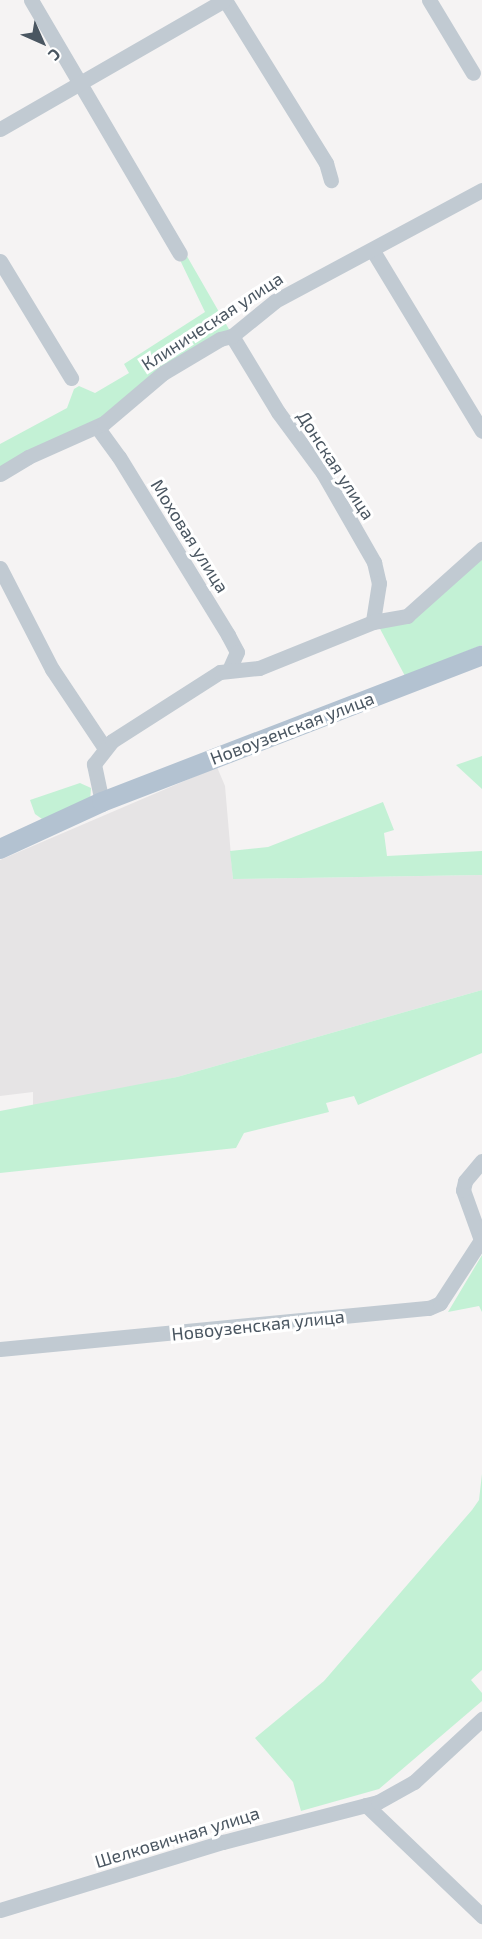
<!DOCTYPE html>
<html>
<head>
<meta charset="utf-8">
<style>
	body { margin:0 }
	#map { position:relative; width:482px; height:1939px; overflow:hidden; background:#f5f3f3; font-family:"Exo 2",sans-serif }
	div>[style] { position:absolute }
	[style*='--x'] { left:calc(var(--x)*1px); top:calc(var(--y)*1px); width:calc(var(--w)*1px); rotate:calc(var(--a)*1deg) }
	.education>* { inset:0; background:#e6e4e5 }
	.green>* { inset:0; background:#c3f1d5 }
	.minor>* { height:15px; margin:-7.5px; padding:0 7.5px; transform-origin:7.5px; border-radius:7.5px; background:#c1cad2 }
	.major>* { height:20px; margin:-10px; padding:0 10px; transform-origin:10px; border-radius:10px; background:#b3c2d1 }
	span { translate:-50% -50%; white-space:nowrap; text-align:center; line-height:1.15; -webkit-text-stroke:6px #fff; paint-order:stroke }
	.street-label { font-size:18px; color:#4a5661 }
	.north { position:absolute; left:12px; top:12px; width:60px; height:60px; -webkit-text-stroke:4px #fff; paint-order:stroke; rotate:135deg; font-size:16px; font-weight:700; line-height:24px; text-align:center; color:#4a5661 }
	.north::after { content:''; display:block; margin:auto; width:21px; height:27px; background:#4a5661; clip-path:polygon(50% 0,100% 100%,50% 72%,0 100%) }
</style>
</head>
<body>
<div id="map">
	<div class="education">
		<div style="clip-path:polygon(217px 767px,225px 786px,233px 879px,482px 875px,482px 990px,177px 1077px,33px 1108px,33px 1092px,0 1096px,0 860px)"></div>
	</div>
	<div class="green">
		<div style="clip-path:polygon(184px 251px,230px 331px,99px 422px,0 469px,0 444px,67px 408px,74px 389px,79px 386px,95px 393px,129px 373px,124px 364px,205px 312px,180px 260px)"></div>
		<div style="clip-path:polygon(482px 556px,482px 645px,405px 676px,378px 625px,418px 616px)"></div>
		<div style="clip-path:polygon(482px 756px,482px 789px,456px 765px)"></div>
		<div style="clip-path:polygon(80px 783px,91px 788px,90px 801px,42px 819px,35px 814px,30px 800px)"></div>
		<div style="clip-path:polygon(383px 802px,394px 830px,384px 833px,387px 856px,482px 851px,482px 875px,233px 879px,230px 851px,268px 847px)"></div>
		<div style="clip-path:polygon(482px 990px,482px 1053px,358px 1105px,354px 1096px,326px 1103px,329px 1112px,244px 1133px,236px 1148px,0 1173px,0 1111px,177px 1077px)"></div>
		<div style="clip-path:polygon(482px 1255px,482px 1312px,479px 1306px,448px 1312px)"></div>
		<div style="clip-path:polygon(482px 1474px,482px 1670px,471px 1680px,482px 1693px,482px 1701px,379px 1789px,301px 1811px,293px 1782px,255px 1738px,324px 1681px,472px 1510px,479px 1500px)"></div>
	</div>
	<div class="minor">
		<div style="--x:31;--y:0;--w:294;--a:59.6"></div>
		<div style="--x:225;--y:0;--w:192;--a:58.2"></div>
		<div style="--x:326;--y:163;--w:18;--a:74"></div>
		<div style="--x:429;--y:0;--w:85;--a:58.9"></div>
		<div style="--x:0;--y:129;--w:258;--a:-29.9"></div>
		<div style="--x:373;--y:251;--w:210;--a:58.8"></div>
		<div style="--x:0;--y:261;--w:137;--a:58.7"></div>
		<div style="--x:232;--y:336;--w:89;--a:58.8"></div>
		<div style="--x:278;--y:412;--w:76;--a:53.6"></div>
		<div style="--x:323;--y:473;--w:103;--a:60.2"></div>
		<div style="--x:374;--y:562;--w:22;--a:77"></div>
		<div style="--x:379;--y:583;--w:39;--a:99"></div>
		<div style="--x:97;--y:427;--w:37;--a:54"></div>
		<div style="--x:119;--y:457;--w:209;--a:58.5"></div>
		<div style="--x:228;--y:635;--w:19;--a:62"></div>
		<div style="--x:237;--y:652;--w:17;--a:114"></div>
		<div style="--x:0;--y:474;--w:33;--a:-31"></div>
		<div style="--x:28;--y:457;--w:83;--a:-24.1"></div>
		<div style="--x:104;--y:423;--w:77;--a:-40.3"></div>
		<div style="--x:163;--y:373;--w:66;--a:-30.8"></div>
		<div style="--x:220;--y:339;--w:12;--a:-14"></div>
		<div style="--x:232;--y:336;--w:55;--a:-39.1"></div>
		<div style="--x:275;--y:301;--w:235;--a:-28.2"></div>
		<div style="--x:0;--y:568;--w:114;--a:62.8"></div>
		<div style="--x:52;--y:669;--w:94;--a:56.3"></div>
		<div style="--x:102;--y:802;--w:39;--a:-102"></div>
		<div style="--x:94;--y:764;--w:29;--a:-52"></div>
		<div style="--x:112;--y:741;--w:128;--a:-32.6"></div>
		<div style="--x:220;--y:672;--w:39;--a:-6"></div>
		<div style="--x:259;--y:668;--w:123;--a:-22"></div>
		<div style="--x:373;--y:622;--w:35;--a:-10"></div>
		<div style="--x:407;--y:616;--w:101;--a:-41.8"></div>
		<div style="--x:481;--y:1240;--w:53;--a:-109.8"></div>
		<div style="--x:463;--y:1190;--w:9;--a:-77"></div>
		<div style="--x:465;--y:1181;--w:26;--a:-50"></div>
		<div style="--x:0;--y:1349;--w:431;--a:-5.5"></div>
		<div style="--x:429;--y:1308;--w:12;--a:-24"></div>
		<div style="--x:440;--y:1303;--w:75;--a:-56.9"></div>
		<div style="--x:366;--y:1805;--w:161;--a:43.7"></div>
		<div style="--x:0;--y:1910;--w:233;--a:-17"></div>
		<div style="--x:223;--y:1842;--w:160;--a:-14.5"></div>
		<div style="--x:378;--y:1802;--w:41;--a:-29.1"></div>
		<div style="--x:414;--y:1782;--w:93;--a:-42.8"></div>
	</div>
	<div class="major">
		<div style="--x:0;--y:849;--w:112;--a:-24.7"></div>
		<div style="--x:102;--y:802;--w:407;--a:-21.1"></div>
	</div>
	<div class="street-label">
		<span style="left:212px;top:321px;rotate:-33deg">Клиническая улица</span>
		<span style="left:336px;top:465px;rotate:57deg">Донская улица</span>
		<span style="left:190px;top:536px;rotate:58deg">Моховая улица</span>
		<span style="left:292px;top:728px;rotate:-21deg">Новоузенская улица</span>
		<span style="left:258px;top:1325px;rotate:-6deg">Новоузенская улица</span>
		<span style="left:177px;top:1837px;rotate:-17deg">Шелковичная улица</span>
	</div>
	<div class="north">С</div>
</div>
</body>
</html>
